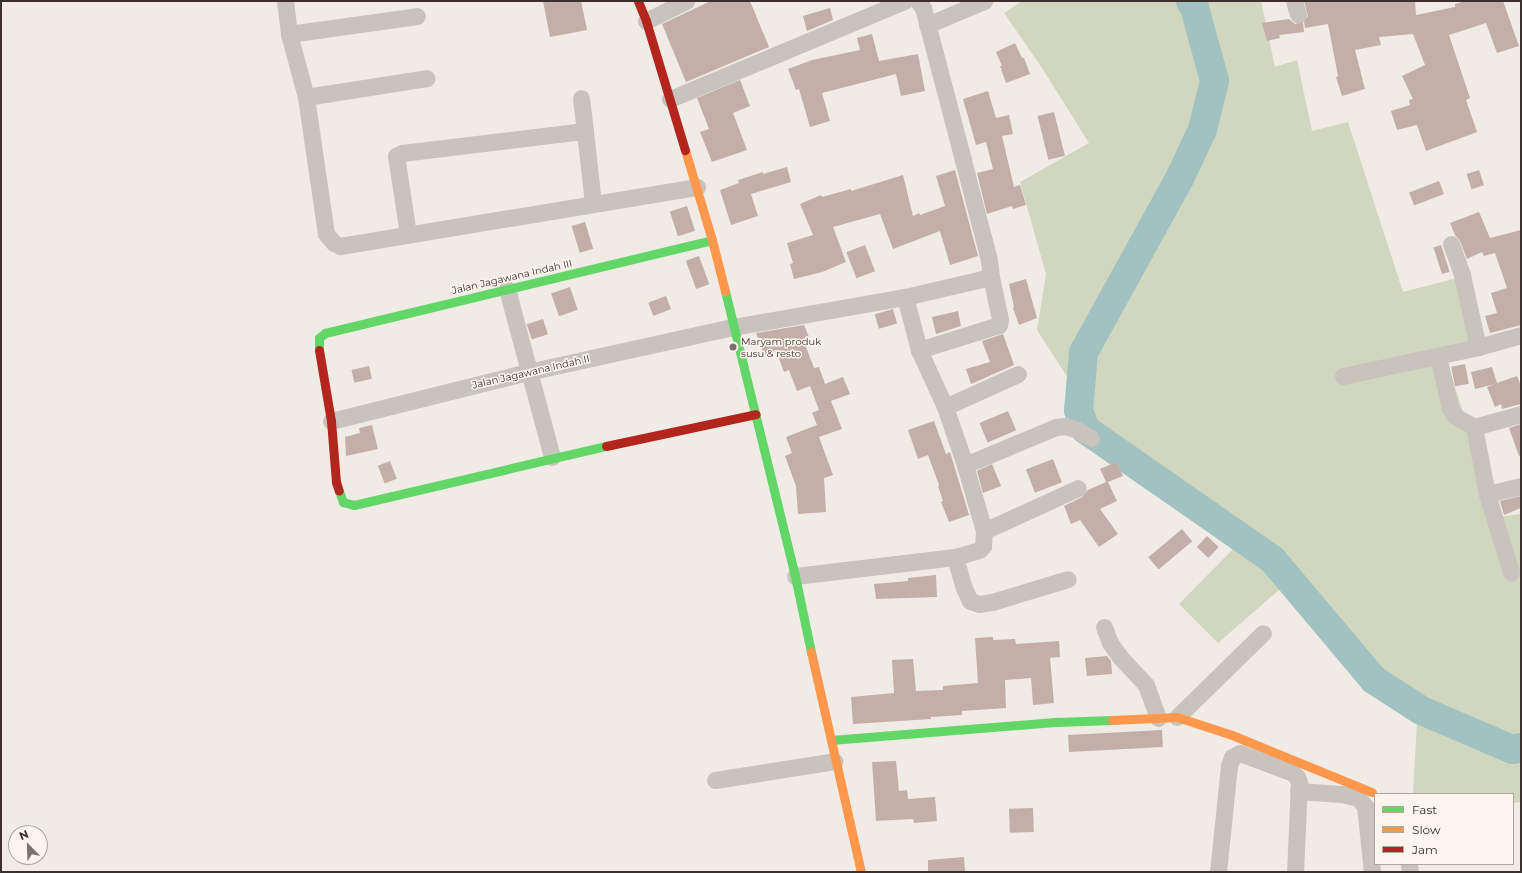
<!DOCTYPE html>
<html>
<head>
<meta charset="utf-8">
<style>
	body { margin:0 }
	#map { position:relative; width:1522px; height:873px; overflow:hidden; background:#f0ebe5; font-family:Montserrat,sans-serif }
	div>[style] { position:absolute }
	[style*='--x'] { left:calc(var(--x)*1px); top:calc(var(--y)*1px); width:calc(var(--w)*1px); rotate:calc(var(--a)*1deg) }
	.green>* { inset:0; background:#d1d6bf }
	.river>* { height:29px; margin:-14.5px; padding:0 14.5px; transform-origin:14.5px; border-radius:14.5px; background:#a1c2c1 }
	.building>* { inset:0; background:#c3afa7; transform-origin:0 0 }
	.street>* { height:17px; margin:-8.5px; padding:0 8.5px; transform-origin:8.5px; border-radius:8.5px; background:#c9c3be }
	.fast>* { height:9px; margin:-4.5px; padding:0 4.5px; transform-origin:4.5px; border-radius:4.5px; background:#63d668 }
	.slow>* { height:9px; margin:-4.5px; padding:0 4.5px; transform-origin:4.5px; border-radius:4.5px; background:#ff974d }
	.jam>* { height:9px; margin:-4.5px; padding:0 4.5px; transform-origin:4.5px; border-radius:4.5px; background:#b3261e }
	.dots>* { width:11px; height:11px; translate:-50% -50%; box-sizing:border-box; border:2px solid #fbf5ee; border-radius:50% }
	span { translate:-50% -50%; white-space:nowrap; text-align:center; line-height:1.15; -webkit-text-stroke:3px #fbf5ee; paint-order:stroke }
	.street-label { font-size:10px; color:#3b302b }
	.poi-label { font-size:10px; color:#3b302b }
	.left { translate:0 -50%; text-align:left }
	.frame { position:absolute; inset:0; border:2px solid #3b302b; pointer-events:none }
	.legend { position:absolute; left:1374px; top:793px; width:140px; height:72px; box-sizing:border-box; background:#fbf5ee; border:1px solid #aea6a0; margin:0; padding:5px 7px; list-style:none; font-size:12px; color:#3b302b }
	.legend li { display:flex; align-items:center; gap:8px; height:20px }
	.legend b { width:20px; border:1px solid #aea6a0 }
	.north { position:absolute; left:8px; top:825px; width:40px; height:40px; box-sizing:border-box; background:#fbf5ee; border:1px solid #aea6a0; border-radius:50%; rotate:337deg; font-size:11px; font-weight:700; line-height:16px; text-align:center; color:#3b302b }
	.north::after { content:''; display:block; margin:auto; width:14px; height:18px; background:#7a716c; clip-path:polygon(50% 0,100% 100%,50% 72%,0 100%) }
</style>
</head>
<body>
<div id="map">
	<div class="green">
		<div style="clip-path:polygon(1022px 1px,1261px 1px,1275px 67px,1297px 60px,1312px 131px,1348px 122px,1403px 292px,1461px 277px,1476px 340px,1443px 350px,1497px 517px,1521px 514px,1521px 802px,1513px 803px,1513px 794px,1413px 794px,1417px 721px,1324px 626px,1296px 575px,1218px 643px,1179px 604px,1249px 533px,1176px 488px,1121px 460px,1037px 330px,1046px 274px,1020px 182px,1089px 143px,1042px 68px,1004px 13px)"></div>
	</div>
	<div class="river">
		<div style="--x:1190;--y:1;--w:7;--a:56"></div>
		<div style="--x:1194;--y:7;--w:76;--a:74.7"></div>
		<div style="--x:1214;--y:80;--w:50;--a:103.8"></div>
		<div style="--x:1202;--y:129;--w:54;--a:115.1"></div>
		<div style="--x:1179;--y:178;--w:199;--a:118.9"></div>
		<div style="--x:1083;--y:352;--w:58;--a:94.9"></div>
		<div style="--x:1078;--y:410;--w:20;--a:70"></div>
		<div style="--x:1085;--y:429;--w:228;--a:34.8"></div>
		<div style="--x:1272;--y:559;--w:157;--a:49.9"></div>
		<div style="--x:1373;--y:679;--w:57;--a:32.9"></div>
		<div style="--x:1421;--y:710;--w:99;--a:23.2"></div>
		<div style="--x:1512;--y:749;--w:9;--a:-13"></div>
	</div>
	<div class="building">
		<div style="clip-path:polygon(543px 1px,581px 1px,587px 30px,550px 37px)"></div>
		<div style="clip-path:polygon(711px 1px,750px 1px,769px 47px,686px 82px,662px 24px)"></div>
		<div style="clip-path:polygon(1304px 1px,1415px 1px,1416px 15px,1455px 7px,1455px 4px,1466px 1px,1503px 1px,1519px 46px,1497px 53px,1486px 23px,1449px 35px,1470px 98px,1466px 100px,1477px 132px,1426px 151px,1417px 125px,1397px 130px,1391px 111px,1410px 105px,1409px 100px,1413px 99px,1402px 76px,1425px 65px,1413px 34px,1379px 37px,1381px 45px,1355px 50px,1365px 89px,1342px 96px,1336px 77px,1338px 76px,1328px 24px,1305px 28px,1304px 21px,1308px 16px)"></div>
		<div style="clip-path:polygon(830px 8px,833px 20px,807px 31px,803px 16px)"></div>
		<div style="clip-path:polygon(1289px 19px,1295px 24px,1303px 22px,1304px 32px,1279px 35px,1280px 38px,1267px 41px,1262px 23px)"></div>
		<div style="clip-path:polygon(872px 34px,879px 61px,918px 54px,925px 91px,901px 96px,896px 74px,822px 93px,830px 121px,810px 127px,799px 89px,796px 90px,788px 69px,812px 60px,860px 50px,857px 38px)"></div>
		<div style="clip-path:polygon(1015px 43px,1022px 58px,1024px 58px,1030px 74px,1006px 83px,1000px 66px,1002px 66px,996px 52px)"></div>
		<div style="clip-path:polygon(740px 80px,750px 106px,733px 113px,747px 150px,712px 162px,700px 132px,709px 129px,697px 98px)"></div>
		<div style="clip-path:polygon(988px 91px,996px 118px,1009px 115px,1013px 134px,1002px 136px,1014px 187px,1020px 185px,1026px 205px,1013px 209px,1012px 206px,987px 214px,977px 173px,993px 169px,986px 142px,976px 145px,963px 99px)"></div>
		<div style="left:1054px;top:112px;width:45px;height:17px;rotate:76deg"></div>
		<div style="clip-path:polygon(787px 167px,791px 182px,751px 194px,758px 216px,731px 225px,720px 190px,739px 183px,738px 180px,763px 172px,763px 174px)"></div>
		<div style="clip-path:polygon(955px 170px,978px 256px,950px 265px,940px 231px,893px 249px,880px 214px,833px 227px,846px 262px,822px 272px,794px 279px,790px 264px,793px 263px,787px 243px,813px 235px,800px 204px,821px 195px,822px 197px,851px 189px,851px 191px,903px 175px,913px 216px,919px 213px,920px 215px,945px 206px,936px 176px)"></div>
		<div style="left:1479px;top:170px;width:16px;height:13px;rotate:72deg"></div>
		<div style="left:1439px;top:181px;width:14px;height:32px;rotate:69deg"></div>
		<div style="left:687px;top:206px;width:26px;height:18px;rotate:72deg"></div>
		<div style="clip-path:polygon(1479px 212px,1490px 238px,1521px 230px,1521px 325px,1490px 333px,1485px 316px,1497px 313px,1491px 293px,1507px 288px,1495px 253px,1484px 256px,1482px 252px,1467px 259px,1460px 241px,1455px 235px,1450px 223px)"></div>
		<div style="left:585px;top:222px;width:28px;height:14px;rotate:73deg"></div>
		<div style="left:865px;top:245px;width:28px;height:20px;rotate:69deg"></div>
		<div style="left:1441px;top:245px;width:28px;height:8px;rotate:72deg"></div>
		<div style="left:699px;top:256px;width:30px;height:14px;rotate:70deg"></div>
		<div style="clip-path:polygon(1026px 279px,1037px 318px,1019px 325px,1013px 308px,1014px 307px,1009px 284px)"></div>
		<div style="left:570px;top:287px;width:24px;height:20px;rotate:71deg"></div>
		<div style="left:666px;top:296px;width:14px;height:19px;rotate:69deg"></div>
		<div style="left:893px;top:309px;width:15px;height:19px;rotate:74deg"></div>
		<div style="clip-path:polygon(958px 311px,961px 326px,936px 334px,932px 317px)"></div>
		<div style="left:543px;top:319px;width:16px;height:17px;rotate:72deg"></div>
		<div style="clip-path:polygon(804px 325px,809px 337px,803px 339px,814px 368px,819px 367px,825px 384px,843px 377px,850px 394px,831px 401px,842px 429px,819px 437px,833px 475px,824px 478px,826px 512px,798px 514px,796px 486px,785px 456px,792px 453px,786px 437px,817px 425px,812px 413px,819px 410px,810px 386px,797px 391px,789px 370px,784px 372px,776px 350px,764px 355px,756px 333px)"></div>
		<div style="clip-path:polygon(1003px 334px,1014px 365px,971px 384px,966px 369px,990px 362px,982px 341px)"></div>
		<div style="left:1465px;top:364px;width:20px;height:14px;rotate:79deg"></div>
		<div style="left:369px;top:366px;width:13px;height:18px;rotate:77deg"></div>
		<div style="clip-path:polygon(1492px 367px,1497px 383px,1517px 376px,1521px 386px,1521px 404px,1502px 409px,1501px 404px,1495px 407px,1487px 387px,1495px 384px,1475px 389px,1471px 372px)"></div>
		<div style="left:1008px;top:411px;width:21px;height:31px;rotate:67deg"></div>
		<div style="clip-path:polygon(934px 421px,946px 454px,950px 452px,969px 515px,949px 522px,941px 502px,943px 501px,938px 486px,939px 485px,928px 455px,918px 459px,908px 430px)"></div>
		<div style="clip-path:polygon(1521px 424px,1521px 455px,1519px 456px,1509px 428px)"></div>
		<div style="clip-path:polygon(372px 425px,378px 449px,346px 456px,345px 437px,360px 433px,359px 428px)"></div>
		<div style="left:1053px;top:459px;width:25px;height:29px;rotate:69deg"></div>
		<div style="left:390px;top:461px;width:19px;height:13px;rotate:69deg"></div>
		<div style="clip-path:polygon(1116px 462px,1123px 476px,1108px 482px,1117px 501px,1100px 509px,1118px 534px,1099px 547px,1080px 520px,1071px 524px,1064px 506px,1082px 497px,1088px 490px,1106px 482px,1100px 469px)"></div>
		<div style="clip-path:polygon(992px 464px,1001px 486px,983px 493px,977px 471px)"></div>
		<div style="clip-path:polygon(1521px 496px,1521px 508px,1504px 515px,1500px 501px)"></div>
		<div style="left:1182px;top:529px;width:16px;height:44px;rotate:50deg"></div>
		<div style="left:1207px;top:536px;width:16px;height:15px;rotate:43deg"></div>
		<div style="clip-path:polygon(936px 575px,937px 597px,876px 599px,874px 584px,908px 581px,908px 578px)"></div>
		<div style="clip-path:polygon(993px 637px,993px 640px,1015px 639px,1016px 644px,1059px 641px,1060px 657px,1050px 658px,1054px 703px,1033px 705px,1031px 678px,1005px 680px,1006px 708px,962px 711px,962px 715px,931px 717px,931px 719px,853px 724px,851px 697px,894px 693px,892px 660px,913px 659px,916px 691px,943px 690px,943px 686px,978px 683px,975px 638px)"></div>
		<div style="clip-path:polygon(1107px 656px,1111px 661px,1112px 674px,1087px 676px,1085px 658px)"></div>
		<div style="left:1162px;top:730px;width:17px;height:94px;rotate:87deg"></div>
		<div style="clip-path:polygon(896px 761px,899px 791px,907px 790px,908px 799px,935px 797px,937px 821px,914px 823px,913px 819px,876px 821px,872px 762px)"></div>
		<div style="left:1033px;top:808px;width:24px;height:24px;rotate:88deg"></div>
		<div style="clip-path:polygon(964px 857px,965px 872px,928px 872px,928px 860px)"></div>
	</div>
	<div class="street">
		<div style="--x:285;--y:1;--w:33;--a:83"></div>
		<div style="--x:289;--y:34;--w:65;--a:74.9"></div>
		<div style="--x:306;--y:97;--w:138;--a:81.7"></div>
		<div style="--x:326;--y:234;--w:12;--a:48"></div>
		<div style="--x:334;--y:243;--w:7;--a:27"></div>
		<div style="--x:340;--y:246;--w:362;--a:-9.4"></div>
		<div style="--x:1294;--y:1;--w:14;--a:73"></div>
		<div style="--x:646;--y:21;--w:45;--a:-26.6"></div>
		<div style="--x:927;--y:25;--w:62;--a:-22.8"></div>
		<div style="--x:289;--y:34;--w:129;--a:-8"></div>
		<div style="--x:306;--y:97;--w:122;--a:-8.9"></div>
		<div style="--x:670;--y:99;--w:254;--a:-22.7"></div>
		<div style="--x:585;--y:131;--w:72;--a:83.7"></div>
		<div style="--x:408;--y:234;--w:79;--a:-98.7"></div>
		<div style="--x:396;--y:156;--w:7;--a:-27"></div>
		<div style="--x:402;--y:153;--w:184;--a:-6.9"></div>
		<div style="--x:585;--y:131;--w:33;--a:-97"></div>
		<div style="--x:1451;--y:244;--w:33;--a:70"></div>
		<div style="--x:1462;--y:275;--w:74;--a:77.5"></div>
		<div style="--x:507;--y:289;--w:174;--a:75"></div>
		<div style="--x:919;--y:350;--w:84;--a:-17.4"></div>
		<div style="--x:999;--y:325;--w:6;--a:-81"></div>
		<div style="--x:1000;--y:319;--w:43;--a:-102.1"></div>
		<div style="--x:1438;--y:356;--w:53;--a:77"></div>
		<div style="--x:1450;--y:408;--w:9;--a:58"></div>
		<div style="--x:1455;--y:416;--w:22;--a:30"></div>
		<div style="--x:1474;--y:427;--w:68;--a:79"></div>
		<div style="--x:1487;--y:494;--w:35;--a:-13"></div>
		<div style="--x:1343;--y:376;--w:138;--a:-12.1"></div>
		<div style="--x:1478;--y:347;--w:45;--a:-15.6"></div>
		<div style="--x:945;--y:407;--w:80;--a:-24.3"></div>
		<div style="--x:331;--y:421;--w:203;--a:-14"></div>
		<div style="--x:528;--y:372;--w:210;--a:-12.4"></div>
		<div style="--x:733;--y:327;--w:175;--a:-9.9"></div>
		<div style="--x:905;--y:297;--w:88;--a:-13.1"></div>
		<div style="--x:991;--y:277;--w:17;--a:-97"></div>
		<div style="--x:989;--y:260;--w:103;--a:-104.6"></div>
		<div style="--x:963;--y:160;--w:157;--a:-104.7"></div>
		<div style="--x:923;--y:8;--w:9;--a:-126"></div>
		<div style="--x:1474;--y:427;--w:49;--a:-15.5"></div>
		<div style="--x:965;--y:465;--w:99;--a:-22.7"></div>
		<div style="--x:1056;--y:427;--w:9;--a:-6"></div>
		<div style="--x:1065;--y:426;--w:13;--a:18"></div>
		<div style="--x:1077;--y:430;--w:16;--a:30"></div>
		<div style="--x:1487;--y:494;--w:82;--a:72.9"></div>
		<div style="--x:984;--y:531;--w:103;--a:-24.6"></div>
		<div style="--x:955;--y:557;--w:32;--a:74"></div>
		<div style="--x:964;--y:588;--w:14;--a:65"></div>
		<div style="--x:970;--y:601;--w:9;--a:18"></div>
		<div style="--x:979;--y:604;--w:13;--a:-9"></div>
		<div style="--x:992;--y:602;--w:79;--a:-16.8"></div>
		<div style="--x:795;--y:576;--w:161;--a:-6.8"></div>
		<div style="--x:955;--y:557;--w:25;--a:-16"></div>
		<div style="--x:979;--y:550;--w:6;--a:-45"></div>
		<div style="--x:983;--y:546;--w:15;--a:-86"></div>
		<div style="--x:984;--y:531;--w:69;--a:-106.1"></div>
		<div style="--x:965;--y:465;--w:61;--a:-109"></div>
		<div style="--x:945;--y:407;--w:63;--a:-114.5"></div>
		<div style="--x:919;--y:350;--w:55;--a:-104.8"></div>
		<div style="--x:1104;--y:627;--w:17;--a:69"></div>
		<div style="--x:1110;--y:643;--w:17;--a:54"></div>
		<div style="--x:1120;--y:657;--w:38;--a:47"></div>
		<div style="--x:1146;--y:685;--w:35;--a:70"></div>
		<div style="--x:1177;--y:717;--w:120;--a:-44.3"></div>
		<div style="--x:715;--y:780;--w:121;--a:-9"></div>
		<div style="--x:1298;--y:791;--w:43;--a:4"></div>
		<div style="--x:1341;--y:794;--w:17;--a:13"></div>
		<div style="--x:1358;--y:798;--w:11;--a:49"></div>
		<div style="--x:1365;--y:806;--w:66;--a:83.9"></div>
		<div style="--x:1409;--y:864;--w:8;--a:83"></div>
		<div style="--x:1218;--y:872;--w:107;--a:-84.1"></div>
		<div style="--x:1229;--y:766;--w:9;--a:-72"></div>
		<div style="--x:1232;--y:757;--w:9;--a:-27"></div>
		<div style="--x:1240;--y:753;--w:57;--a:20.7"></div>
		<div style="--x:1293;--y:773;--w:6;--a:45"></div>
		<div style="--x:1297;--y:777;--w:5;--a:68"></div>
		<div style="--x:1299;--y:782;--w:90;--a:92.5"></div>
	</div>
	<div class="fast">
		<div style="--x:725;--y:291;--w:293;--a:76.2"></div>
		<div style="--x:795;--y:576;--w:78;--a:78.1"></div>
		<div style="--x:319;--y:350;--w:12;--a:-90"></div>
		<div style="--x:319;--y:338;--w:8;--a:-40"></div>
		<div style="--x:325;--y:333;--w:398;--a:-13.5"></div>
		<div style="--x:339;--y:491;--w:12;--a:70"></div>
		<div style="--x:343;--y:502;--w:11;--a:15"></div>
		<div style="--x:354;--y:505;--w:259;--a:-13.2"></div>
		<div style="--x:831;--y:740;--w:227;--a:-4.6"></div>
		<div style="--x:1057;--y:722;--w:55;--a:-2.1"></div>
	</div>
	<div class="slow">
		<div style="--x:685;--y:150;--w:94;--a:73.3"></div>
		<div style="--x:712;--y:240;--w:53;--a:75.7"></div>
		<div style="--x:811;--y:652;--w:226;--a:77.2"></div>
		<div style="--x:1112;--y:720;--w:65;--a:-2.6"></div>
		<div style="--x:1177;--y:717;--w:58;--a:18.1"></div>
		<div style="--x:1232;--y:735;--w:151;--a:22.2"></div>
	</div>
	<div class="jam">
		<div style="--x:638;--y:1;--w:22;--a:68"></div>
		<div style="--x:646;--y:21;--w:135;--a:73.2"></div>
		<div style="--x:319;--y:350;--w:72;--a:80.4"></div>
		<div style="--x:331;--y:421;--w:61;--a:85.3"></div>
		<div style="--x:336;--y:482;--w:9;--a:72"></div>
		<div style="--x:606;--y:446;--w:153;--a:-12"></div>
	</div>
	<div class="dots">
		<div style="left:733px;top:347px;background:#7a716c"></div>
	</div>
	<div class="street-label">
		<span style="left:512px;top:277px;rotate:-13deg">Jalan Jagawana Indah III</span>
		<span style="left:531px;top:372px;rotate:-13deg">Jalan Jagawana Indah II</span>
	</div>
	<div class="poi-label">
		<span class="left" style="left:741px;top:347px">Maryam produk<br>susu &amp; resto</span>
	</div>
	<div class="frame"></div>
	<ul class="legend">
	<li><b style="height:5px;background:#63d668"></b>Fast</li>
	<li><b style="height:5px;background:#ff974d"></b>Slow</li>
	<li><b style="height:5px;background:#b3261e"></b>Jam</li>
	</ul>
	<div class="north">N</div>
</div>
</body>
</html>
